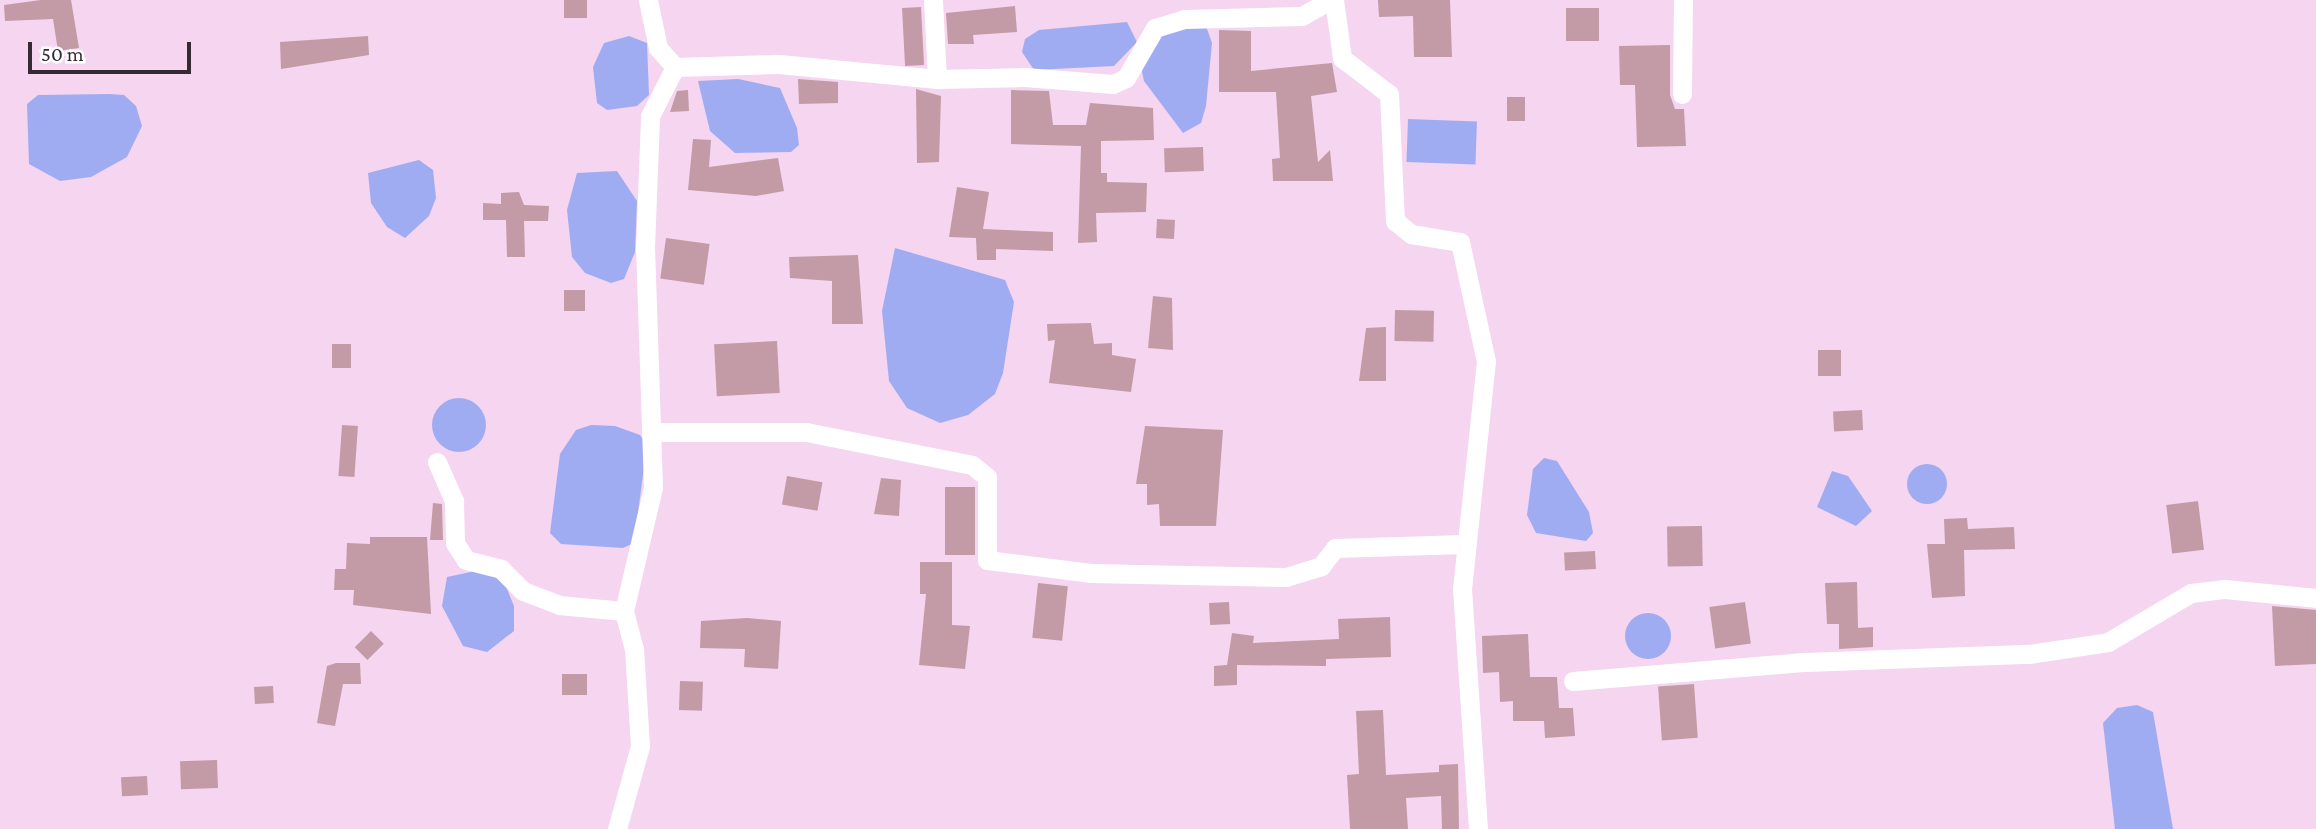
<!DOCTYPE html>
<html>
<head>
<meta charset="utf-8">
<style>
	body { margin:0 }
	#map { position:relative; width:2316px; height:829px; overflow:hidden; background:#f5d5ef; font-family:"Crimson Pro",serif }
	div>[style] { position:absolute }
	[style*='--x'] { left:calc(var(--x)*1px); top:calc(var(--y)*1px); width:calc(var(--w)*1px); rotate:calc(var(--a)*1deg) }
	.water>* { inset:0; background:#a0acf1; transform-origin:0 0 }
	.round { border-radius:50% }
	.building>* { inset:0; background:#c29ba6; transform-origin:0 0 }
	.street>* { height:19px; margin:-9.5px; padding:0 9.5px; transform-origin:9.5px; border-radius:9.5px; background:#fff }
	span { translate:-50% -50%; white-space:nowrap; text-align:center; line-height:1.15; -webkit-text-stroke:5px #fff; paint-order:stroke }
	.scale { position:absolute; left:28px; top:42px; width:163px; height:32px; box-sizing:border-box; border:4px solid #352933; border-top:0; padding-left:9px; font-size:21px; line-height:24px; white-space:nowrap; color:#352933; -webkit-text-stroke:5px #fff; paint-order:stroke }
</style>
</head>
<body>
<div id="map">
	<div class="water">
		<div style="clip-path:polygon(1127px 22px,1137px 42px,1114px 66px,1034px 70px,1022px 52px,1025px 39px,1039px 30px)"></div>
		<div style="clip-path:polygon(1206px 26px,1212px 43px,1206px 106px,1201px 123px,1183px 133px,1144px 81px,1141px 67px,1162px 32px)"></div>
		<div style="clip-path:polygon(629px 36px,647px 43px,649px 95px,637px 106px,607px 110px,597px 103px,593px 67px,604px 43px)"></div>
		<div style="clip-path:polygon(738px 79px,780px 88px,797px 128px,799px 145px,791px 152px,735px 153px,710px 131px,698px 81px)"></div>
		<div style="clip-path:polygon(109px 94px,124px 95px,136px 106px,142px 126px,127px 157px,91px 177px,60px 181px,29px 164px,27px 104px,38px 95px)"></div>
		<div style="left:1408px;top:119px;width:69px;height:43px;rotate:2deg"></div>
		<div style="clip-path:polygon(419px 160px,433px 170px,436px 198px,429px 216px,405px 238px,387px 227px,371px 203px,368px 173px)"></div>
		<div style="clip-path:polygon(617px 171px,637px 201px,635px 252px,624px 279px,611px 283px,585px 273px,572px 257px,567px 210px,577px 173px)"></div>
		<div style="clip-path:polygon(895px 248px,1005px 280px,1014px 302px,1003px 373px,995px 394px,968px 415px,940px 423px,907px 408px,889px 381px,882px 311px)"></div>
		<div class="round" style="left:432px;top:398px;width:54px;height:54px"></div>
		<div style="clip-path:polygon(591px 425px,615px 426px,640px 435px,647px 445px,634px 543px,623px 548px,561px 544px,550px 533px,560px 454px,576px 430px)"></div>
		<div style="clip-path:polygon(1544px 458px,1557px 461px,1589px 512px,1593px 533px,1586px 541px,1536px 533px,1527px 515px,1533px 469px)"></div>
		<div class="round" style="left:1907px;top:464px;width:40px;height:40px"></div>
		<div style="clip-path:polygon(1832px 471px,1848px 476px,1872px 511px,1856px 526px,1817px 507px)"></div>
		<div style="clip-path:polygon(480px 570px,503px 579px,514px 606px,514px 631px,487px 652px,463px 646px,442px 606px,447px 577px)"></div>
		<div class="round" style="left:1625px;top:613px;width:46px;height:46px"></div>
		<div style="clip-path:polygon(2137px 705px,2153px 712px,2173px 829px,2115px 829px,2103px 723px,2117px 708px)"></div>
	</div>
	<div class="building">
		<div style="clip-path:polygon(41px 0,71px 0,79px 48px,58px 51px,53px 19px,5px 21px,4px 5px)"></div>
		<div style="left:564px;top:0;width:23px;height:18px"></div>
		<div style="clip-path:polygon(1378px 0,1450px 0,1452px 57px,1414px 57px,1413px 16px,1379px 17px)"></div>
		<div style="clip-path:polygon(1015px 6px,1017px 32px,973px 35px,974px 44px,948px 44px,946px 13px)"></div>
		<div style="left:921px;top:7px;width:58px;height:19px;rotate:87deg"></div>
		<div style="left:1566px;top:8px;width:33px;height:33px"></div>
		<div style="clip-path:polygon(1219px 30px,1251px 31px,1251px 71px,1332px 63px,1337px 92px,1311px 96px,1318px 162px,1330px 150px,1333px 181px,1273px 181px,1272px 159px,1280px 158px,1276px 92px,1219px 92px)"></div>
		<div style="clip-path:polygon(368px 36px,369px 55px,281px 69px,280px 42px)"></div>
		<div style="clip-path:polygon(1670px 45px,1670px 95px,1675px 109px,1684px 109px,1686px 146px,1637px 147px,1635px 85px,1620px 85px,1619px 46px)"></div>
		<div style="clip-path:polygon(798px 79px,838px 82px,838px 103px,799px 104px)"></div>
		<div style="clip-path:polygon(916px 89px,941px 96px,939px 162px,917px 163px)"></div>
		<div style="clip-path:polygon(688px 90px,689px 111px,670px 112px,677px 91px)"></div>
		<div style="clip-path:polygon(1011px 90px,1049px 91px,1053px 125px,1086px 125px,1090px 103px,1153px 108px,1154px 140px,1101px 141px,1101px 173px,1107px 173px,1107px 182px,1147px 183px,1146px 212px,1096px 213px,1097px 242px,1078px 243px,1081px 146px,1011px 144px)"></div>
		<div style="left:1507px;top:97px;width:18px;height:24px"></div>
		<div style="clip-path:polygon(693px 139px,711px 140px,709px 167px,778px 158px,784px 191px,756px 196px,688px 190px)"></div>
		<div style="left:1203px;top:147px;width:24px;height:39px;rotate:88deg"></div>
		<div style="clip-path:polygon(957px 187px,989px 192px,983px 229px,1053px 232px,1053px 251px,996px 249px,996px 260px,977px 260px,976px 238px,949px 237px)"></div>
		<div style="clip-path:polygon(519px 192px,524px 205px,549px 206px,548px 221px,524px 221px,525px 257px,507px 257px,506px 220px,483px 220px,483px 203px,501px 204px,501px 193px)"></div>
		<div style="left:1157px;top:219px;width:18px;height:19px;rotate:3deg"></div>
		<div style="left:666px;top:238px;width:44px;height:41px;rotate:8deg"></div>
		<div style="clip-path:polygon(858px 255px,863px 324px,832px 324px,832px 281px,790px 278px,789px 257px)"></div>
		<div style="left:585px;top:290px;width:21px;height:21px;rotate:90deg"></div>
		<div style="clip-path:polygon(1153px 296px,1172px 298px,1173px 350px,1148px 348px)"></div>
		<div style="left:1395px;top:310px;width:39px;height:31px;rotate:1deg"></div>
		<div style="clip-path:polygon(1091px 323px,1094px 344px,1112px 343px,1112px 355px,1136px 359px,1131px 392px,1049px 383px,1055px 340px,1048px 341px,1047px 324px)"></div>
		<div style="clip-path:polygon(1386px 327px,1386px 381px,1359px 381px,1366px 328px)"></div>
		<div style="left:777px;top:341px;width:52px;height:63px;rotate:87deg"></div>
		<div style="left:332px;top:344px;width:19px;height:24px"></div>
		<div style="left:1818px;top:350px;width:23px;height:26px"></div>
		<div style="left:1862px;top:410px;width:20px;height:29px;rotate:87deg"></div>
		<div style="left:342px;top:425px;width:16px;height:51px;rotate:4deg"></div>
		<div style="clip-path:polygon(1145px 426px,1223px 430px,1216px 526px,1160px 526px,1159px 504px,1147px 505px,1147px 484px,1136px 484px)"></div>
		<div style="left:787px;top:476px;width:36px;height:29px;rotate:10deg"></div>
		<div style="clip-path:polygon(881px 478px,901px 480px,899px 516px,874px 514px)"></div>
		<div style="left:975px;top:487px;width:68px;height:30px;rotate:90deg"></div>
		<div style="left:2198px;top:501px;width:49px;height:32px;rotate:83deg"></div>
		<div style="clip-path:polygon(433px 503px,442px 504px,443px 540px,430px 540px)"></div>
		<div style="clip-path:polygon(1967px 518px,1968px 529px,2014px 527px,2015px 549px,1964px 550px,1965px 596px,1932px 598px,1927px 544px,1945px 544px,1944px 519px)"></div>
		<div style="left:1702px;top:526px;width:40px;height:35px;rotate:89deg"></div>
		<div style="clip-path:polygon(370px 537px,427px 537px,431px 614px,353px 605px,354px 590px,334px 590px,335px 569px,346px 569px,347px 543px,370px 544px)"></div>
		<div style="left:1595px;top:551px;width:18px;height:31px;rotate:87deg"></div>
		<div style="clip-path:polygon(920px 562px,952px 562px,952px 625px,970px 626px,965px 669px,919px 665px,926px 594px,920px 594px)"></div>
		<div style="clip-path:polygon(1857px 582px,1858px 628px,1873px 627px,1873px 647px,1839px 649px,1839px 624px,1827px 624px,1825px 583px)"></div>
		<div style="left:1038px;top:583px;width:30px;height:55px;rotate:6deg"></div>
		<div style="left:1229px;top:602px;width:22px;height:20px;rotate:87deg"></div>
		<div style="left:1745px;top:602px;width:42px;height:36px;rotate:82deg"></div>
		<div style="clip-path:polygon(2272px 606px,2316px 610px,2316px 664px,2275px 666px)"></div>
		<div style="clip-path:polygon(1390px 617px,1391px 657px,1326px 659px,1326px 666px,1237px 665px,1237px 685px,1214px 686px,1214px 666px,1227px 665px,1232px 633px,1254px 636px,1253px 643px,1339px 639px,1338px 619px)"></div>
		<div style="clip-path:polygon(747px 618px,781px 621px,778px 669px,744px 667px,745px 649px,700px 648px,701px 621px)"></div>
		<div style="left:371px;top:631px;width:18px;height:23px;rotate:45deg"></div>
		<div style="clip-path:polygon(1528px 634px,1530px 677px,1557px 677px,1559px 708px,1573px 708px,1575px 736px,1545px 738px,1544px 721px,1513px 721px,1513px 701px,1500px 702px,1499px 672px,1483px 673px,1482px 636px)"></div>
		<div style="clip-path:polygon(336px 663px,360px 663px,361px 684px,343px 684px,335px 726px,317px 723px,327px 666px)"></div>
		<div style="left:562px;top:674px;width:25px;height:21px"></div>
		<div style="left:680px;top:681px;width:23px;height:29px;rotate:2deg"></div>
		<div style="left:1694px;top:684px;width:54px;height:36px;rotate:86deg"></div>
		<div style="left:273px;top:686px;width:17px;height:19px;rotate:87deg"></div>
		<div style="clip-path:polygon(1383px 710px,1386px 775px,1439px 772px,1439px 765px,1458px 764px,1459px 829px,1442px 829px,1441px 796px,1406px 798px,1408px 829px,1350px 829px,1347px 775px,1359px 774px,1356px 711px)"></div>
		<div style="left:217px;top:760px;width:28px;height:37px;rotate:88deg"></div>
		<div style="left:147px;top:776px;width:19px;height:26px;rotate:87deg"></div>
	</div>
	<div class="street">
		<div style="--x:648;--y:0;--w:49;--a:78.2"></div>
		<div style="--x:658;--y:48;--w:25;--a:48"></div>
		<div style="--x:675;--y:67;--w:104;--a:-1.7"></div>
		<div style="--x:779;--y:64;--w:159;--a:5.4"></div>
		<div style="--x:937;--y:79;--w:88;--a:-1.3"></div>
		<div style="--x:1025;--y:77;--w:88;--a:4.5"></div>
		<div style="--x:1113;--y:84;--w:14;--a:-25"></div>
		<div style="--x:1126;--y:78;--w:58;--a:-59.9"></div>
		<div style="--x:1155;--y:28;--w:30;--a:-17"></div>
		<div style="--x:1184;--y:19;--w:118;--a:-1.5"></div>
		<div style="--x:1302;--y:16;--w:32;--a:-30"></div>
		<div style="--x:933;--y:0;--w:79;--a:87.1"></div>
		<div style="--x:1334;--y:0;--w:59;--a:82.1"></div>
		<div style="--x:1342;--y:58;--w:59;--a:37.5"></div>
		<div style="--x:1389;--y:94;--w:127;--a:87.3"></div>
		<div style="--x:1395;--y:221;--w:21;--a:39"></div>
		<div style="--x:1411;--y:234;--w:50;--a:9.3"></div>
		<div style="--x:1460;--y:242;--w:122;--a:77.7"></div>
		<div style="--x:1486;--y:361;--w:228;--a:96"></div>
		<div style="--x:1462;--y:588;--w:242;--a:86.2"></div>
		<div style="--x:1682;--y:94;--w:94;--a:-89.4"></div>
		<div style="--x:653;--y:432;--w:153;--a:0"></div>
		<div style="--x:806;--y:432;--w:169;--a:11.2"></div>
		<div style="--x:972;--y:465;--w:19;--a:39"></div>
		<div style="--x:987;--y:477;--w:83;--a:90"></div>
		<div style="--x:987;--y:560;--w:105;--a:7.1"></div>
		<div style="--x:1091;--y:573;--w:195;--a:1.2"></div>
		<div style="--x:1286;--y:577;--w:37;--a:-17"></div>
		<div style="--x:1321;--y:566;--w:23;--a:-52"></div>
		<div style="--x:1335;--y:548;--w:129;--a:-1.8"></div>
		<div style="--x:437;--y:462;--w:43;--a:66.4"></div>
		<div style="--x:454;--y:501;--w:42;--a:88.6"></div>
		<div style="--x:455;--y:543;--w:20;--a:57"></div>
		<div style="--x:466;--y:560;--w:36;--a:14"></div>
		<div style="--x:501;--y:569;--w:31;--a:45"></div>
		<div style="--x:523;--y:591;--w:39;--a:21"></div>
		<div style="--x:559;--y:605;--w:65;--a:5.3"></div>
		<div style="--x:1573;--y:681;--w:234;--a:-4.7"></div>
		<div style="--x:1806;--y:662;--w:223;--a:-2.1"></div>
		<div style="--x:2029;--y:654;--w:80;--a:-8.6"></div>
		<div style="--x:2108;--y:642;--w:96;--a:-30.6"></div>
		<div style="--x:2191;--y:593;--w:34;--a:-7"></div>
		<div style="--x:2225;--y:589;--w:91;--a:5.6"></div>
		<div style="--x:617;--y:829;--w:86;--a:-74.5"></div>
		<div style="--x:640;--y:746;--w:97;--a:-93.5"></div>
		<div style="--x:634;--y:649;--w:39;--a:-105"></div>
		<div style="--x:624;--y:611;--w:127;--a:-76.8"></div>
		<div style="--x:653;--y:487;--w:239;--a:-91.9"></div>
		<div style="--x:645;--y:248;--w:132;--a:-87.8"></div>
		<div style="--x:650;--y:116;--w:55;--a:-63"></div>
	</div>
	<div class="scale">50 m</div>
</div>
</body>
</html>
